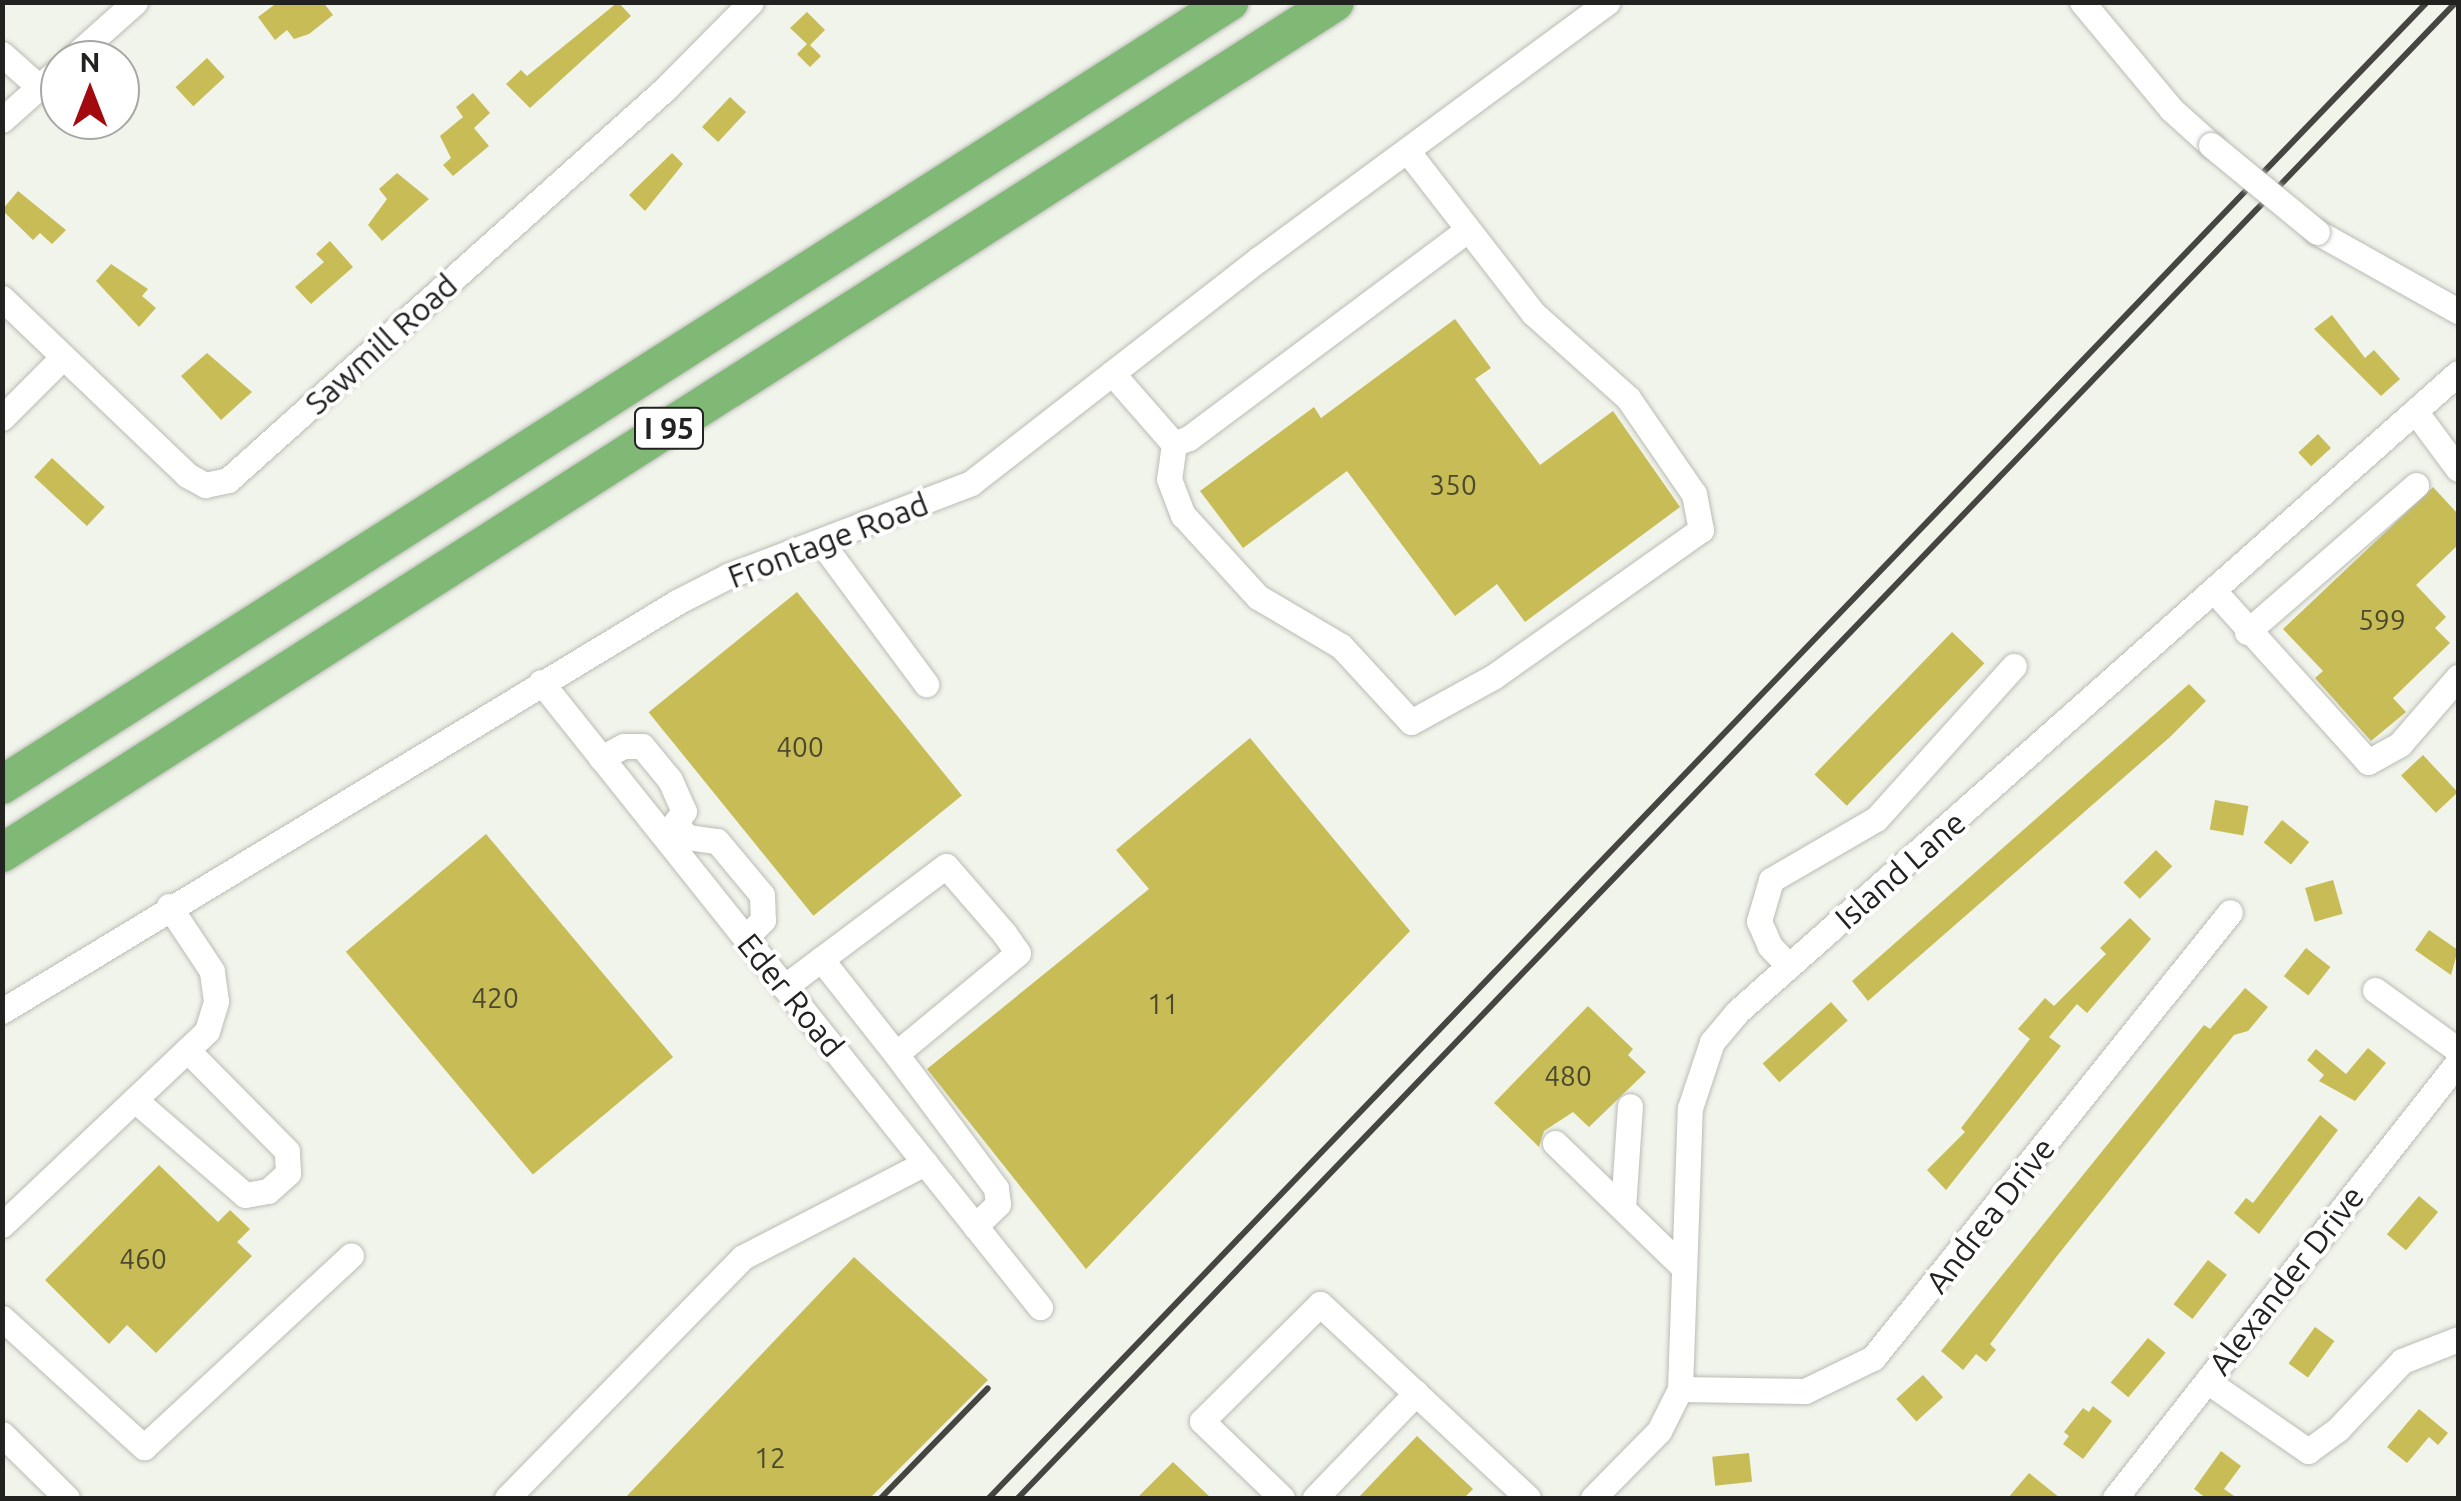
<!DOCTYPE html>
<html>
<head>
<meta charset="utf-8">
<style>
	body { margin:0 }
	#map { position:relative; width:2461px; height:1501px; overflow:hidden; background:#f1f4eb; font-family:Ubuntu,sans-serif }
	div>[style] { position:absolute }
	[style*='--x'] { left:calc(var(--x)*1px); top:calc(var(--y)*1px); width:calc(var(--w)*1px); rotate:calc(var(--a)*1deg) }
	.building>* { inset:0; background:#c7bc56; transform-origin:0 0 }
	.roads { filter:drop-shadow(0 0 2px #b9bcb4) drop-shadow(0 0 2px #b9bcb4) }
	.minor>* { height:25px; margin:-12.5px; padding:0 12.5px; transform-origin:12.5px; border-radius:12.5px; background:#fff }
	.highway>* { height:38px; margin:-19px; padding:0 19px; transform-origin:19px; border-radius:19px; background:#80b975 }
	.rail>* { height:6px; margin:-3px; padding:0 3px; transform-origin:3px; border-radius:3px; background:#454642 }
	.bridges { filter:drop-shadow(0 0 2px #b9bcb4) drop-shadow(0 0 2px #b9bcb4) }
	.minor-bridge>* { height:25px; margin:-12.5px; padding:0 12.5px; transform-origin:12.5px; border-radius:12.5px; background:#fff }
	span { translate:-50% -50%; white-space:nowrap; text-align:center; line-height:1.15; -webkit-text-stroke:8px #fff; paint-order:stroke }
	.number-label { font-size:28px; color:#4b492e }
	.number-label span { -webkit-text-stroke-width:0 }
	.shield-label span { padding:2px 8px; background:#fff; border:2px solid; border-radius:8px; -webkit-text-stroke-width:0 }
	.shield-label { font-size:30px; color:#222320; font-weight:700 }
	.street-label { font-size:32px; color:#222320 }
	.frame { position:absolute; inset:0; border:5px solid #222320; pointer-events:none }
	.north { position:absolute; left:40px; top:40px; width:100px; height:100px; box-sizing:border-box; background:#fff; border:2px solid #a7a7a6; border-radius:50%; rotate:0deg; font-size:28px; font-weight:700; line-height:40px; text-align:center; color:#222320 }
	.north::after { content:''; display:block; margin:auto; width:35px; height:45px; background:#a30a10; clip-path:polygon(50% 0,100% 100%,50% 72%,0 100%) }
</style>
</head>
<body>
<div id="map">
	<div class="building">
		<div style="clip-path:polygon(278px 2px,323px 2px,333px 15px,309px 34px,294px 39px,287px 30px,275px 40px,258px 17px)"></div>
		<div style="clip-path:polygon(618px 2px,631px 16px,530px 108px,506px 84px,521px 70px,527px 76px)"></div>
		<div style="clip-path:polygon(807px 12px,825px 30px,810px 45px,821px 56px,810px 67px,797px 54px,807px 44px,790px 28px)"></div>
		<div style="left:207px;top:58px;width:26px;height:43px;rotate:47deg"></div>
		<div style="clip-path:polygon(473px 93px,490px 113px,474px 128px,489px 146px,453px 176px,443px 165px,451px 158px,440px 136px,463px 117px,456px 107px)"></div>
		<div style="left:730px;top:97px;width:22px;height:41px;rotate:43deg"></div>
		<div style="clip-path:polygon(672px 153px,683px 164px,645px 211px,629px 195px)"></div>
		<div style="clip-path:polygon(397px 173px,429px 199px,382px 241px,368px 225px,387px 199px,379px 189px)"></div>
		<div style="clip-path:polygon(18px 191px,66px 230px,52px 244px,40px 233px,33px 240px,2px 210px)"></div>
		<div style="clip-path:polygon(330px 241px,353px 267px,311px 304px,295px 287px,324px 262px,316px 254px)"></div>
		<div style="clip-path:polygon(111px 264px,148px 289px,142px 296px,156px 308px,139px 327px,96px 281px)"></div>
		<div style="clip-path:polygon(2332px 315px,2365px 358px,2374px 350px,2400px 379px,2381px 396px,2314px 329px)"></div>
		<div style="clip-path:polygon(1455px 319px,1491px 368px,1475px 379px,1540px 465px,1613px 411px,1680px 507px,1525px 622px,1497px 584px,1455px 616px,1347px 471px,1243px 548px,1200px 491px,1314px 407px,1321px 418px)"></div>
		<div style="clip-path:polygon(207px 353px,252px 392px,221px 420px,181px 376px)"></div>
		<div style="left:2318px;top:434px;width:19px;height:27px;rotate:47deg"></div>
		<div style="left:52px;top:458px;width:72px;height:26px;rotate:43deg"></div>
		<div style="clip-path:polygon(2433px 487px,2458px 514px,2458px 545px,2416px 585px,2446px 617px,2435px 628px,2450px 643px,2393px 698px,2406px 712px,2371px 741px,2315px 678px,2323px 671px,2283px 629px)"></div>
		<div style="left:797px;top:592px;width:262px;height:191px;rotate:51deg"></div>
		<div style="left:1952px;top:632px;width:45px;height:198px;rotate:44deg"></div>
		<div style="clip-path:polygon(2189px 684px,2206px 701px,2170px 737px,1868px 1001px,1852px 981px)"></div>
		<div style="clip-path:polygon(1250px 738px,1410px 931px,1086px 1269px,927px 1069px,1149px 889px,1116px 850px)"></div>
		<div style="left:2423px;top:755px;width:51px;height:30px;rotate:47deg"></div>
		<div style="left:2215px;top:800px;width:34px;height:30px;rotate:10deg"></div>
		<div style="left:2282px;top:820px;width:35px;height:29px;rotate:39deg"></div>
		<div style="left:486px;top:834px;width:291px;height:183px;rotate:50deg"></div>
		<div style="left:2156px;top:850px;width:23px;height:46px;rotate:45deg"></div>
		<div style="left:2333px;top:880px;width:35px;height:29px;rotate:74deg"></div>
		<div style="clip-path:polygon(2130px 918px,2151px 939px,2087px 1013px,2077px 1004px,2049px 1037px,2061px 1046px,1946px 1190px,1927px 1170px,1965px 1132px,1961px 1128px,2030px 1039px,2018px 1029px,2045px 998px,2054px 1006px,2106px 954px,2100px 948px)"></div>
		<div style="clip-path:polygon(2429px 930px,2458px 950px,2451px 975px,2415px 950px)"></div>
		<div style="left:2306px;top:948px;width:31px;height:36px;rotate:38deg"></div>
		<div style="clip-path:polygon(2245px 988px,2268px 1007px,2248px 1031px,2234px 1035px,2057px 1256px,1990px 1344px,1996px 1350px,1986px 1362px,1976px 1354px,1963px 1370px,1941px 1351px,2204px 1025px,2210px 1029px)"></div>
		<div style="left:1831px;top:1002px;width:25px;height:92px;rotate:48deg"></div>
		<div style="clip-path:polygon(1588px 1006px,1633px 1049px,1628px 1055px,1646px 1072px,1589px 1127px,1573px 1112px,1544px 1131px,1539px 1147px,1494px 1103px)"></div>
		<div style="clip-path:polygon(2368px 1048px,2386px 1063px,2355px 1101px,2319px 1081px,2324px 1075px,2307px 1060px,2316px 1049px,2346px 1074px)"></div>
		<div style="clip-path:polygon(2320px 1115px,2338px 1130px,2259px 1234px,2234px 1213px,2246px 1198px,2253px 1203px)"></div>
		<div style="clip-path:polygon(159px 1165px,218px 1222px,230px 1210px,250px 1229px,237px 1242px,252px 1256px,156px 1353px,127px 1325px,109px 1344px,45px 1280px)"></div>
		<div style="left:2419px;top:1196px;width:25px;height:50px;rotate:40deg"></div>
		<div style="clip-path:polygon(854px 1257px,988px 1380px,870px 1498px,625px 1498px)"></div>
		<div style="left:2208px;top:1260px;width:24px;height:56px;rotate:38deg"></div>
		<div style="left:2315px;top:1327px;width:24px;height:45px;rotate:36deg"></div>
		<div style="left:2148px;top:1338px;width:23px;height:58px;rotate:40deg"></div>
		<div style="left:1923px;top:1375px;width:30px;height:36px;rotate:48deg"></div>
		<div style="clip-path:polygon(2093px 1406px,2112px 1421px,2083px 1459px,2063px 1444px,2069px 1436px,2064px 1432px,2083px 1408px,2089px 1412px)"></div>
		<div style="clip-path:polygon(2419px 1409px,2448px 1433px,2438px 1445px,2429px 1437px,2407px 1463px,2387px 1447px)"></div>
		<div style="clip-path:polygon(1417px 1436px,1473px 1489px,1464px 1498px,1358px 1498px)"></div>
		<div style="clip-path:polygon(2221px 1451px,2241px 1466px,2224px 1489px,2237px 1498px,2206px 1498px,2194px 1489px)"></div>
		<div style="left:1749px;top:1453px;width:29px;height:37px;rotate:84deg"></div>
		<div style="clip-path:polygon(1173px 1462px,1211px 1498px,1137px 1498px)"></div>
		<div style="clip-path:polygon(2029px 1473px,2060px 1498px,2008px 1498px)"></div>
	</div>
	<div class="roads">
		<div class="minor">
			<div style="--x:2082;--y:2;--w:139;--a:50.2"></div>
			<div style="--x:2171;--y:109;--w:54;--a:42"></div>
			<div style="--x:2;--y:54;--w:50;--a:41.7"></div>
			<div style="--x:39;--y:87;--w:28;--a:-41"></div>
			<div style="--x:70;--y:60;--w:87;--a:-41.7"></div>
			<div style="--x:2;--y:120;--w:50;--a:-41.7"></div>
			<div style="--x:2317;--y:232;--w:162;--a:29.3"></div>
			<div style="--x:2;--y:298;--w:256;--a:43.7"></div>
			<div style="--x:187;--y:475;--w:21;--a:29"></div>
			<div style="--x:205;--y:485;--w:24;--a:-12"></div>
			<div style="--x:228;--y:480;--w:586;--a:-41.82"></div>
			<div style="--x:665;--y:89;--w:122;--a:-45.3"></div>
			<div style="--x:1112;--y:373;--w:94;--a:48.9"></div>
			<div style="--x:1174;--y:444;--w:16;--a:-22"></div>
			<div style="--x:1189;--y:438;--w:347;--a:-36.8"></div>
			<div style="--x:2418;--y:415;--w:67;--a:53.5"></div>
			<div style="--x:2;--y:418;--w:86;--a:-45"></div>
			<div style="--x:1174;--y:444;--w:35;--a:98"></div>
			<div style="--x:1169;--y:479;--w:39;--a:69"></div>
			<div style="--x:1183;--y:515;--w:111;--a:47.6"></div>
			<div style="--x:1258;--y:597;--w:96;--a:30.6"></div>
			<div style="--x:1341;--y:646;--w:103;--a:47.4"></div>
			<div style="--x:1411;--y:722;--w:94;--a:-28.8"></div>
			<div style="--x:1493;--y:677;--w:255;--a:-35.3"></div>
			<div style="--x:1701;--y:530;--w:37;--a:-101"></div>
			<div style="--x:1694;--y:494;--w:116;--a:-124.5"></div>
			<div style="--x:1628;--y:398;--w:127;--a:-138.2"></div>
			<div style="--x:1533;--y:313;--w:204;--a:-127.8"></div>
			<div style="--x:821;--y:542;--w:177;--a:53.5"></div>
			<div style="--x:2216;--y:593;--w:227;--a:48"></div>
			<div style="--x:2368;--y:762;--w:37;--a:-29"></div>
			<div style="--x:2400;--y:744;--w:89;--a:-49.1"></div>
			<div style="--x:2247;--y:632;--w:224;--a:-41"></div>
			<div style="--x:541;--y:682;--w:800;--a:51.4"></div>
			<div style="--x:601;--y:758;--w:26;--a:-28"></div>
			<div style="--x:624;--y:746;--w:18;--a:0"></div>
			<div style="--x:642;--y:746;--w:44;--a:50.5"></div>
			<div style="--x:670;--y:780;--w:34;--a:66"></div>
			<div style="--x:684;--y:811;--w:32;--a:126"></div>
			<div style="--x:676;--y:824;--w:17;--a:50"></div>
			<div style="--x:687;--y:837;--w:30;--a:8"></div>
			<div style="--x:717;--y:841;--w:70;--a:50.2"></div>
			<div style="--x:762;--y:895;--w:25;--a:88"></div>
			<div style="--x:763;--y:920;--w:25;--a:135"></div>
			<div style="--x:821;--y:959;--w:121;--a:51.7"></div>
			<div style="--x:1789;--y:966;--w:28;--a:-134"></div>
			<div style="--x:1770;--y:946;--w:27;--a:-114"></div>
			<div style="--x:1759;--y:921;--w:43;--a:-73.7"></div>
			<div style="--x:1771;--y:880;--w:121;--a:-30.2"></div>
			<div style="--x:1876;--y:819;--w:206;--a:-48"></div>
			<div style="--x:784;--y:987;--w:202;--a:-36.8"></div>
			<div style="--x:946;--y:866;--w:89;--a:49.1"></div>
			<div style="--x:1004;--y:933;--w:24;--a:55"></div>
			<div style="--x:1018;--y:953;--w:158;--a:140.4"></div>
			<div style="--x:896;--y:1054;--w:167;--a:53.3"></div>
			<div style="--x:996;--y:1188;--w:16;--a:83"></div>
			<div style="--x:998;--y:1204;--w:32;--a:136"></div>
			<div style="--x:2375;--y:990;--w:102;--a:35.9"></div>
			<div style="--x:2;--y:1011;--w:789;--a:-31.21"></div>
			<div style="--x:677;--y:602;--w:57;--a:-27"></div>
			<div style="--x:728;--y:576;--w:260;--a:-20.9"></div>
			<div style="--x:971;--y:483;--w:365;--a:-37.9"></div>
			<div style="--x:1259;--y:259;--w:433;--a:-36.4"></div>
			<div style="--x:135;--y:1100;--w:145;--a:40.8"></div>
			<div style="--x:245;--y:1195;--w:23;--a:-10"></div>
			<div style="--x:268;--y:1191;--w:27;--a:-42"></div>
			<div style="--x:288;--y:1173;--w:22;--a:-93"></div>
			<div style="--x:287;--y:1151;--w:142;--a:-134.7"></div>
			<div style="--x:1555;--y:1143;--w:178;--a:44.1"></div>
			<div style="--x:1623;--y:1208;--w:102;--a:-86.1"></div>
			<div style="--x:2;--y:1225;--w:282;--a:-43.4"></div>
			<div style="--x:207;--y:1031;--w:31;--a:-73"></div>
			<div style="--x:216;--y:1001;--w:30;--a:-98"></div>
			<div style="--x:212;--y:971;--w:78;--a:-123.5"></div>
			<div style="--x:2;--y:1318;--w:192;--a:42.3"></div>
			<div style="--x:144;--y:1447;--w:282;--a:-42.8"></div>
			<div style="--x:2207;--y:1381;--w:123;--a:34.7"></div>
			<div style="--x:2308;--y:1451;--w:37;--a:-36"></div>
			<div style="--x:2338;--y:1429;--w:93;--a:-46.7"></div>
			<div style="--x:2402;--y:1361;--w:60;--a:-21.4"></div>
			<div style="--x:1680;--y:1389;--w:125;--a:0.9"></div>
			<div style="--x:1805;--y:1391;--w:76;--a:-25.9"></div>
			<div style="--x:1873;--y:1358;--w:571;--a:-51.32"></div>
			<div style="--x:2;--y:1434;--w:91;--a:44.6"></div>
			<div style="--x:507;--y:1498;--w:337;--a:-45.6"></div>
			<div style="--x:743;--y:1257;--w:205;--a:-27.3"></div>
			<div style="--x:1282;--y:1498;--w:111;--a:-136.1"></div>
			<div style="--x:1202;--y:1421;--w:166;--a:-44.8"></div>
			<div style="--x:1320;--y:1304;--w:284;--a:43"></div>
			<div style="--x:1315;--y:1498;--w:146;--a:-46.1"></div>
			<div style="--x:1593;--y:1498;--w:94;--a:-45.4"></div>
			<div style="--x:1659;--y:1431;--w:47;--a:-63.4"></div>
			<div style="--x:1680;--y:1389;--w:281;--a:-88"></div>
			<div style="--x:1690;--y:1108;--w:70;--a:-71.6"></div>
			<div style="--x:1712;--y:1042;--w:39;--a:-50"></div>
			<div style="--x:1737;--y:1012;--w:963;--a:-41.55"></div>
			<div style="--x:2115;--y:1498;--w:555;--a:-51.81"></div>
		</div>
		<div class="highway">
			<div style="--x:2;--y:785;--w:1456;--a:-32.54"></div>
			<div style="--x:2;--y:853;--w:1581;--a:-32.55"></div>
		</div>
	</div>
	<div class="rail">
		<div style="--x:881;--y:1498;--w:153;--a:-45.8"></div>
		<div style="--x:989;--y:1498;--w:2075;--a:-46.13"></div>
		<div style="--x:1018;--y:1498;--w:2075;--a:-46.13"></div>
	</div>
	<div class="bridges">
		<div class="minor-bridge">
			<div style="--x:2211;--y:145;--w:137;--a:39.4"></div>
		</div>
	</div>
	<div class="number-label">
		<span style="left:1453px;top:485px">350</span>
		<span style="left:2382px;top:620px">599</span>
		<span style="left:800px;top:747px">400</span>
		<span style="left:495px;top:998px">420</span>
		<span style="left:1163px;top:1004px">11</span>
		<span style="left:1568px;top:1076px">480</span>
		<span style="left:143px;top:1259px">460</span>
		<span style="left:770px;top:1458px">12</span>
	</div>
	<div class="shield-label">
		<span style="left:669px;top:428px">I 95</span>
	</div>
	<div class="street-label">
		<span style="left:381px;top:344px;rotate:-42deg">Sawmill Road</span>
		<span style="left:828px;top:540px;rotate:-21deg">Frontage Road</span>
		<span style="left:1900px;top:870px;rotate:-41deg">Island Lane</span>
		<span style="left:791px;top:995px;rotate:51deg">Eder Road</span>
		<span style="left:1990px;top:1215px;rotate:-52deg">Andrea Drive</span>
		<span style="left:2286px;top:1280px;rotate:-52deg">Alexander Drive</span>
	</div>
	<div class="frame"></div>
	<div class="north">N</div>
</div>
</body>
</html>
